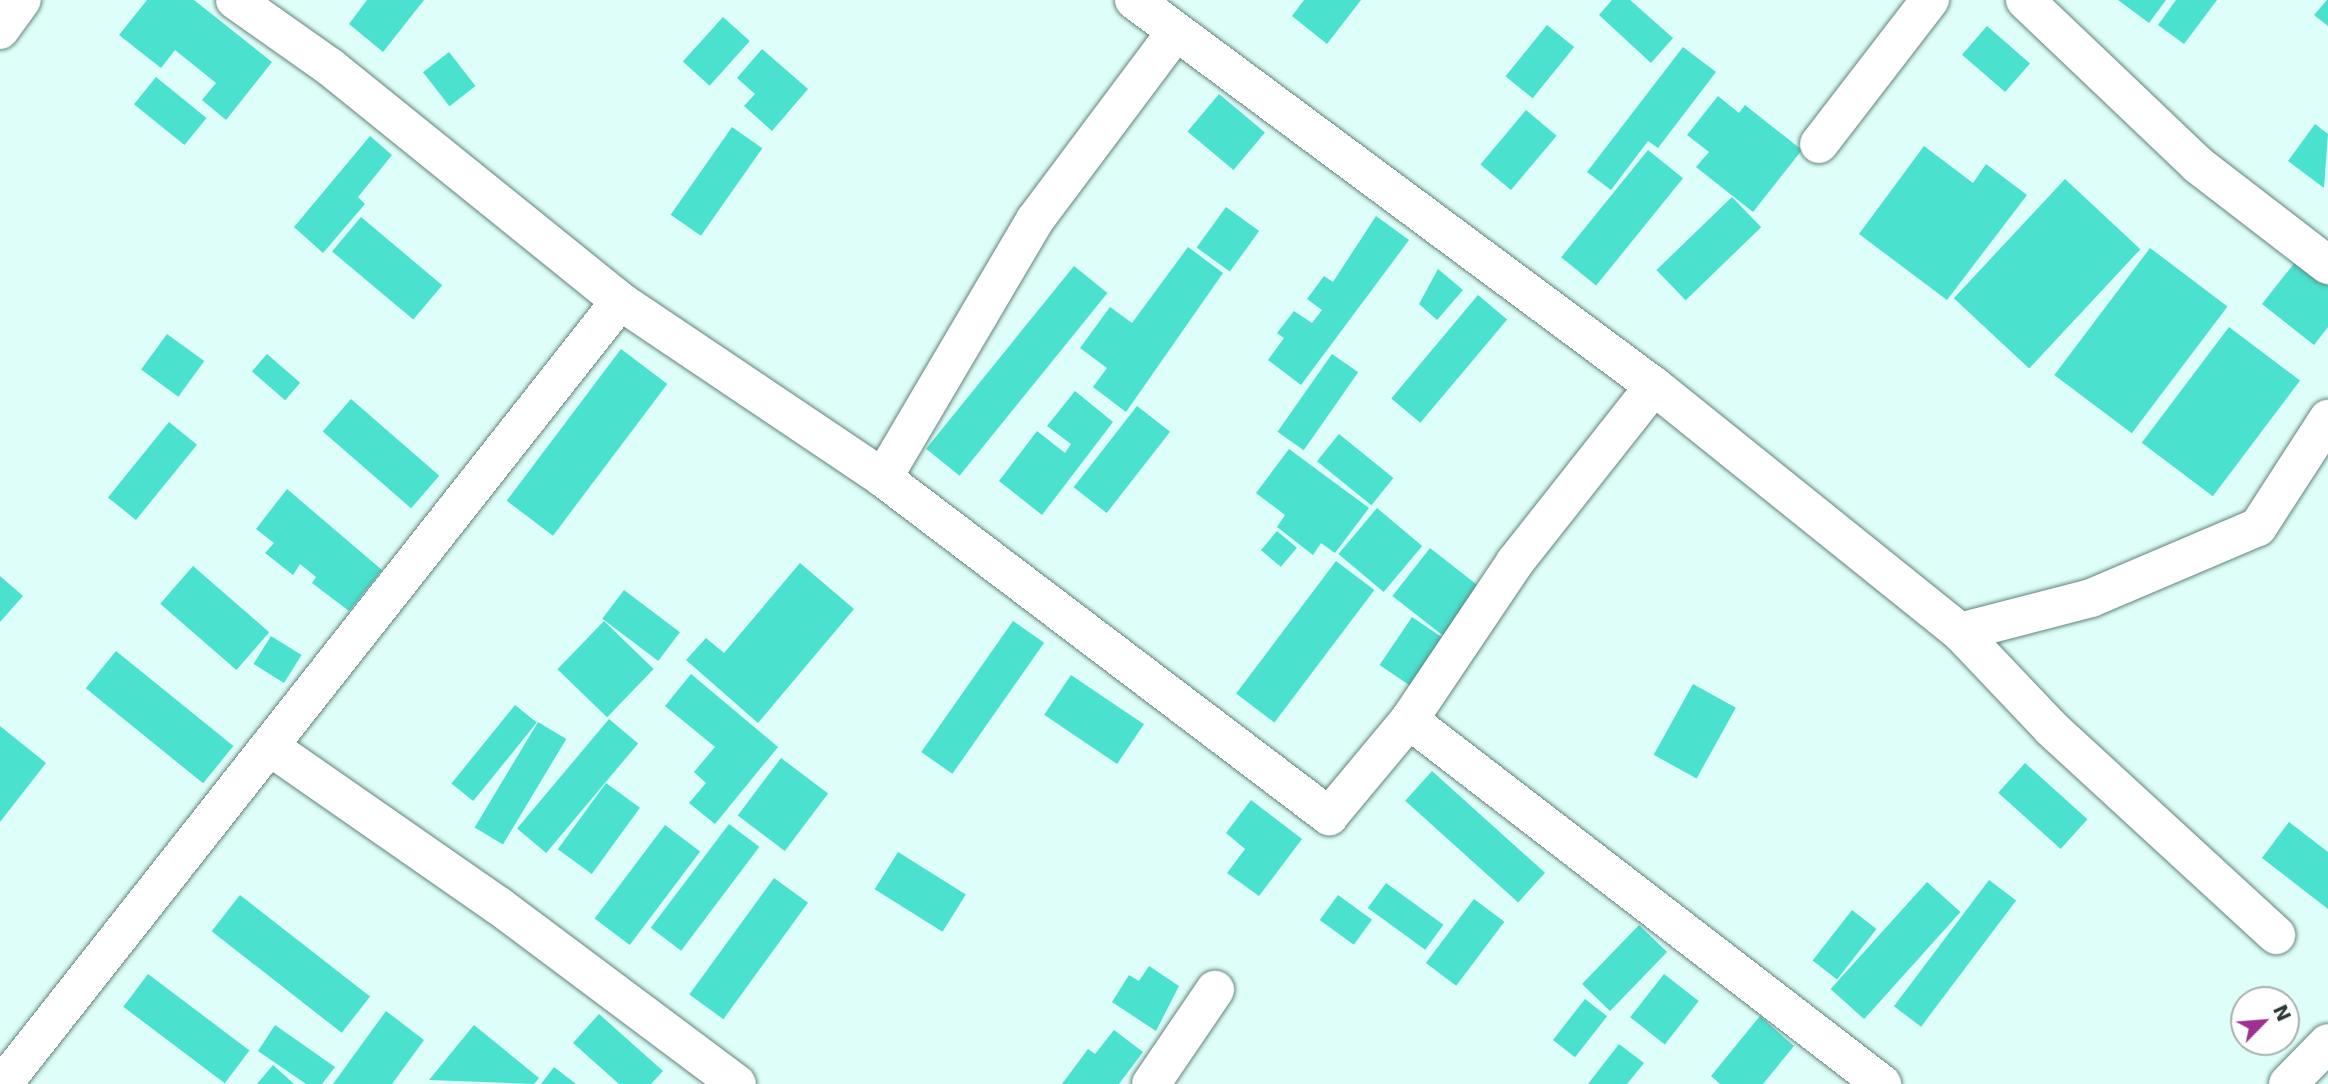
<!DOCTYPE html>
<html>
<head>
<meta charset="utf-8">
<style>
	body { margin:0 }
	#map { position:relative; width:2328px; height:1084px; overflow:hidden; background:#defff9; font-family:"DejaVu Sans",sans-serif }
	div>[style] { position:absolute }
	[style*='--x'] { left:calc(var(--x)*1px); top:calc(var(--y)*1px); width:calc(var(--w)*1px); rotate:calc(var(--a)*1deg) }
	.building>* { inset:0; background:#4ae1ce; transform-origin:0 0 }
	.roads { filter:drop-shadow(0 0 2px #64827d) drop-shadow(0 0 2px #64827d) }
	.minor>* { height:38px; margin:-19px; padding:0 19px; transform-origin:19px; border-radius:19px; background:#fff }
	span { translate:-50% -50%; white-space:nowrap; text-align:center; line-height:1.15; -webkit-text-stroke:5px #fff; paint-order:stroke }
	.north { position:absolute; left:2230px; top:986px; width:70px; height:70px; box-sizing:border-box; background:#fff; border:2px solid #abb0af; border-radius:50%; rotate:65deg; font-size:19px; font-weight:700; line-height:28px; text-align:center; color:#2d3a38 }
	.north::after { content:''; display:block; margin:auto; width:24px; height:32px; background:#9f3291; clip-path:polygon(50% 0,100% 100%,50% 72%,0 100%) }
</style>
</head>
<body>
<div id="map">
	<div class="building">
		<div style="clip-path:polygon(147px 0,194px 0,272px 62px,226px 120px,202px 100px,216px 83px,175px 50px,161px 68px,119px 35px)"></div>
		<div style="clip-path:polygon(367px 0,424px 0,383px 52px,349px 24px)"></div>
		<div style="clip-path:polygon(1304px 0,1361px 0,1327px 44px,1292px 16px)"></div>
		<div style="clip-path:polygon(1612px 0,1630px 0,1673px 38px,1651px 63px,1599px 15px)"></div>
		<div style="clip-path:polygon(2118px 0,2166px 0,2149px 23px)"></div>
		<div style="clip-path:polygon(2176px 0,2217px 0,2184px 44px,2158px 25px)"></div>
		<div style="clip-path:polygon(2327px 0,2328px 0,2328px 26px,2314px 15px)"></div>
		<div style="left:723px;top:17px;width:36px;height:60px;rotate:42deg"></div>
		<div style="left:1547px;top:25px;width:35px;height:66px;rotate:39deg"></div>
		<div style="left:1987px;top:26px;width:57px;height:38px;rotate:41deg"></div>
		<div style="clip-path:polygon(1683px 47px,1716px 72px,1658px 148px,1648px 141px,1611px 190px,1587px 172px)"></div>
		<div style="clip-path:polygon(762px 49px,808px 89px,772px 131px,744px 106px,755px 94px,737px 78px)"></div>
		<div style="left:449px;top:52px;width:43px;height:33px;rotate:52deg"></div>
		<div style="left:156px;top:77px;width:65px;height:35px;rotate:39deg"></div>
		<div style="left:1219px;top:94px;width:60px;height:49px;rotate:40deg"></div>
		<div style="clip-path:polygon(1718px 96px,1739px 113px,1745px 105px,1802px 150px,1753px 212px,1696px 167px,1709px 152px,1687px 135px)"></div>
		<div style="left:1526px;top:110px;width:40px;height:71px;rotate:40deg"></div>
		<div style="clip-path:polygon(2315px 124px,2328px 134px,2324px 188px,2288px 161px)"></div>
		<div style="left:732px;top:127px;width:37px;height:107px;rotate:35deg"></div>
		<div style="clip-path:polygon(370px 136px,392px 155px,358px 197px,365px 204px,323px 253px,294px 227px)"></div>
		<div style="clip-path:polygon(1924px 146px,1973px 183px,1986px 164px,2027px 195px,1947px 300px,1859px 234px)"></div>
		<div style="left:1648px;top:150px;width:45px;height:138px;rotate:39deg"></div>
		<div style="left:2065px;top:179px;width:103px;height:163px;rotate:43deg"></div>
		<div style="left:1732px;top:197px;width:42px;height:105px;rotate:46deg"></div>
		<div style="left:1226px;top:207px;width:41px;height:50px;rotate:36deg"></div>
		<div style="clip-path:polygon(1376px 216px,1409px 240px,1301px 385px,1268px 360px,1284px 338px,1277px 333px,1294px 311px,1312px 323px,1322px 310px,1307px 299px,1324px 276px,1333px 282px)"></div>
		<div style="left:361px;top:217px;width:106px;height:45px;rotate:40deg"></div>
		<div style="clip-path:polygon(1188px 247px,1223px 273px,1126px 412px,1093px 387px,1107px 368px,1080px 348px,1110px 307px,1132px 323px)"></div>
		<div style="left:2150px;top:248px;width:97px;height:159px;rotate:37deg"></div>
		<div style="clip-path:polygon(2296px 261px,2328px 286px,2328px 327px,2314px 345px,2262px 304px)"></div>
		<div style="left:1074px;top:266px;width:43px;height:235px;rotate:39deg"></div>
		<div style="clip-path:polygon(1438px 269px,1463px 290px,1437px 320px,1419px 304px)"></div>
		<div style="left:1478px;top:295px;width:38px;height:135px;rotate:40deg"></div>
		<div style="left:2229px;top:327px;width:89px;height:145px;rotate:37deg"></div>
		<div style="left:167px;top:334px;width:46px;height:44px;rotate:36deg"></div>
		<div style="left:621px;top:349px;width:58px;height:190px;rotate:37deg"></div>
		<div style="left:267px;top:354px;width:44px;height:23px;rotate:41deg"></div>
		<div style="left:1332px;top:354px;width:32px;height:95px;rotate:35deg"></div>
		<div style="clip-path:polygon(1075px 391px,1113px 422px,1042px 515px,999px 481px,1037px 431px,1065px 453px,1071px 444px,1047px 426px)"></div>
		<div style="left:351px;top:399px;width:117px;height:43px;rotate:41deg"></div>
		<div style="left:1137px;top:406px;width:42px;height:103px;rotate:38deg"></div>
		<div style="left:169px;top:422px;width:36px;height:97px;rotate:39deg"></div>
		<div style="left:1339px;top:434px;width:70px;height:35px;rotate:39deg"></div>
		<div style="clip-path:polygon(1289px 449px,1369px 508px,1335px 553px,1321px 543px,1313px 555px,1277px 527px,1285px 515px,1256px 493px)"></div>
		<div style="clip-path:polygon(287px 489px,382px 570px,349px 611px,312px 583px,316px 577px,300px 564px,293px 575px,265px 553px,274px 543px,256px 529px)"></div>
		<div style="left:1377px;top:508px;width:59px;height:60px;rotate:40deg"></div>
		<div style="left:1277px;top:531px;width:26px;height:25px;rotate:40deg"></div>
		<div style="left:1430px;top:548px;width:66px;height:61px;rotate:38deg"></div>
		<div style="left:1336px;top:561px;width:48px;height:166px;rotate:37deg"></div>
		<div style="clip-path:polygon(800px 563px,854px 609px,758px 723px,686px 660px,706px 638px,724px 653px)"></div>
		<div style="left:193px;top:566px;width:101px;height:50px;rotate:41deg"></div>
		<div style="clip-path:polygon(0 576px,23px 596px,0 622px)"></div>
		<div style="left:624px;top:590px;width:70px;height:36px;rotate:37deg"></div>
		<div style="left:1412px;top:617px;width:37px;height:58px;rotate:34deg"></div>
		<div style="left:604px;top:621px;width:69px;height:67px;rotate:44deg"></div>
		<div style="left:1013px;top:621px;width:38px;height:160px;rotate:35deg"></div>
		<div style="left:271px;top:636px;width:36px;height:33px;rotate:32deg"></div>
		<div style="left:116px;top:651px;width:151px;height:48px;rotate:39deg"></div>
		<div style="clip-path:polygon(691px 674px,778px 747px,715px 824px,689px 803px,706px 783px,694px 772px,715px 747px,665px 706px)"></div>
		<div style="left:1071px;top:675px;width:88px;height:48px;rotate:34deg"></div>
		<div style="left:1693px;top:684px;width:49px;height:81px;rotate:29deg"></div>
		<div style="left:515px;top:705px;width:28px;height:101px;rotate:39deg"></div>
		<div style="left:609px;top:719px;width:38px;height:143px;rotate:40deg"></div>
		<div style="left:538px;top:722px;width:33px;height:123px;rotate:31deg"></div>
		<div style="clip-path:polygon(0 726px,46px 763px,0 822px)"></div>
		<div style="left:781px;top:758px;width:59px;height:72px;rotate:37deg"></div>
		<div style="left:2025px;top:763px;width:84px;height:40px;rotate:42deg"></div>
		<div style="left:1432px;top:771px;width:152px;height:40px;rotate:42deg"></div>
		<div style="left:606px;top:783px;width:42px;height:82px;rotate:36deg"></div>
		<div style="clip-path:polygon(1251px 800px,1302px 839px,1259px 896px,1227px 873px,1245px 849px,1226px 833px)"></div>
		<div style="clip-path:polygon(2289px 822px,2328px 852px,2328px 909px,2262px 858px)"></div>
		<div style="left:729px;top:824px;width:38px;height:130px;rotate:37deg"></div>
		<div style="left:665px;top:825px;width:44px;height:117px;rotate:37deg"></div>
		<div style="left:898px;top:852px;width:80px;height:44px;rotate:32deg"></div>
		<div style="left:774px;top:878px;width:42px;height:144px;rotate:36deg"></div>
		<div style="left:1989px;top:880px;width:34px;height:158px;rotate:37deg"></div>
		<div style="left:1927px;top:882px;width:45px;height:144px;rotate:42deg"></div>
		<div style="left:1386px;top:883px;width:71px;height:31px;rotate:36deg"></div>
		<div style="left:240px;top:895px;width:165px;height:46px;rotate:38deg"></div>
		<div style="left:1338px;top:895px;width:42px;height:31px;rotate:36deg"></div>
		<div style="left:1474px;top:899px;width:38px;height:80px;rotate:37deg"></div>
		<div style="left:1852px;top:910px;width:31px;height:64px;rotate:38deg"></div>
		<div style="left:1639px;top:925px;width:39px;height:82px;rotate:44deg"></div>
		<div style="clip-path:polygon(1149px 966px,1179px 986px,1156px 1031px,1112px 1002px,1129px 975px,1139px 981px)"></div>
		<div style="left:148px;top:974px;width:127px;height:41px;rotate:37deg"></div>
		<div style="left:1664px;top:974px;width:44px;height:55px;rotate:38deg"></div>
		<div style="left:1585px;top:999px;width:28px;height:52px;rotate:38deg"></div>
		<div style="clip-path:polygon(386px 1011px,424px 1040px,392px 1084px,333px 1084px)"></div>
		<div style="clip-path:polygon(599px 1014px,663px 1071px,651px 1084px,619px 1084px,573px 1043px)"></div>
		<div style="clip-path:polygon(1760px 1016px,1794px 1046px,1763px 1084px,1720px 1084px,1711px 1076px)"></div>
		<div style="clip-path:polygon(275px 1025px,335px 1067px,322px 1084px,306px 1084px,258px 1051px)"></div>
		<div style="clip-path:polygon(474px 1025px,539px 1078px,534px 1084px,429px 1080px)"></div>
		<div style="clip-path:polygon(1114px 1030px,1143px 1052px,1119px 1084px,1062px 1084px,1088px 1049px,1095px 1054px)"></div>
		<div style="clip-path:polygon(1619px 1044px,1644px 1063px,1627px 1084px,1588px 1084px)"></div>
		<div style="clip-path:polygon(273px 1065px,294px 1084px,257px 1084px)"></div>
		<div style="clip-path:polygon(554px 1067px,576px 1084px,541px 1084px)"></div>
	</div>
	<div class="roads">
		<div class="minor">
			<div style="--x:235;--y:0;--w:116;--a:35.2"></div>
			<div style="--x:330;--y:67;--w:373;--a:38.9"></div>
			<div style="--x:620;--y:301;--w:317;--a:33.9"></div>
			<div style="--x:883;--y:478;--w:560;--a:37.16"></div>
			<div style="--x:1329;--y:816;--w:125;--a:-50.2"></div>
			<div style="--x:1409;--y:720;--w:190;--a:-56.1"></div>
			<div style="--x:1515;--y:562;--w:224;--a:-51.7"></div>
			<div style="--x:1134;--y:0;--w:648;--a:36.59"></div>
			<div style="--x:1654;--y:386;--w:393;--a:38.8"></div>
			<div style="--x:1960;--y:632;--w:135;--a:-14.5"></div>
			<div style="--x:2091;--y:598;--w:181;--a:-23"></div>
			<div style="--x:2258;--y:527;--w:129;--a:-57.1"></div>
			<div style="--x:2025;--y:0;--w:239;--a:43.6"></div>
			<div style="--x:2198;--y:165;--w:164;--a:37.6"></div>
			<div style="--x:0;--y:30;--w:37;--a:-54"></div>
			<div style="--x:1819;--y:144;--w:182;--a:-52.4"></div>
			<div style="--x:883;--y:478;--w:299;--a:-59.5"></div>
			<div style="--x:1035;--y:220;--w:234;--a:-53.2"></div>
			<div style="--x:1960;--y:632;--w:132;--a:46.5"></div>
			<div style="--x:2051;--y:728;--w:306;--a:42.6"></div>
			<div style="--x:1409;--y:720;--w:597;--a:37.58"></div>
			<div style="--x:273;--y:749;--w:275;--a:34.8"></div>
			<div style="--x:499;--y:906;--w:297;--a:36.8"></div>
			<div style="--x:3;--y:1084;--w:997;--a:-51.76"></div>
			<div style="--x:1151;--y:1084;--w:114;--a:-55.8"></div>
			<div style="--x:2288;--y:1084;--w:57;--a:-45.7"></div>
		</div>
	</div>
	<div class="north">N</div>
</div>
</body>
</html>
